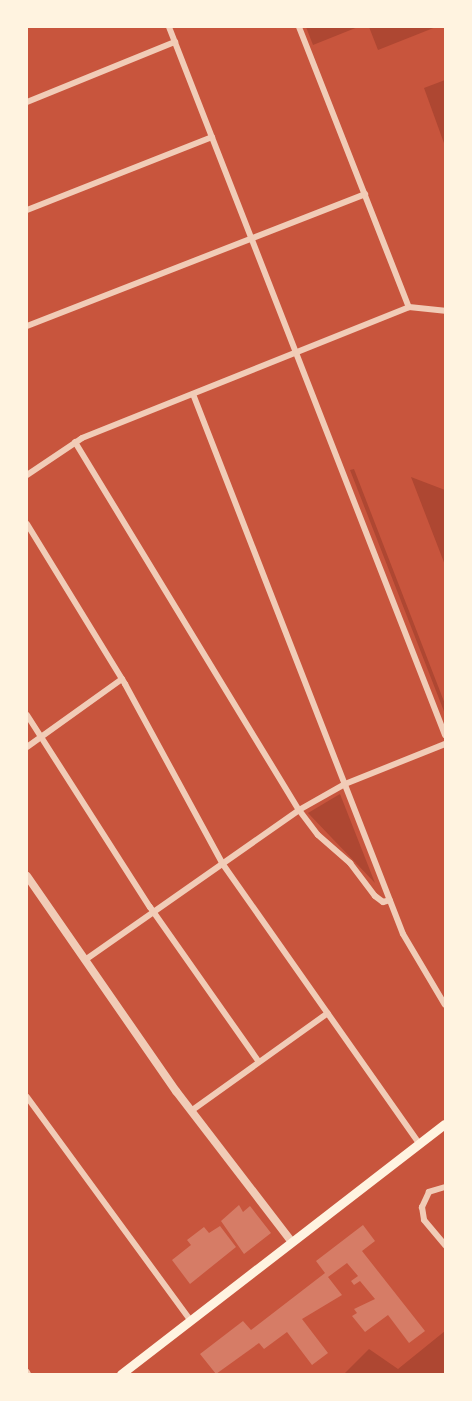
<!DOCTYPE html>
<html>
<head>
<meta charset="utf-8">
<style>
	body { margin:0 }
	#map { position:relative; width:472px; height:1401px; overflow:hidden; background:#c8553d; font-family:"Roboto Condensed",sans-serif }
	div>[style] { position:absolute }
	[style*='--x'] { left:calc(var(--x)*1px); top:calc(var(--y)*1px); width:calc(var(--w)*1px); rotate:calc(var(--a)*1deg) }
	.green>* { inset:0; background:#ae4732 }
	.building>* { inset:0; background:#d67c66 }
	.minor>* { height:6px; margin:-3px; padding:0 3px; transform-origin:3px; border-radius:3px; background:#f1ccb7 }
	.tertiary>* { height:8px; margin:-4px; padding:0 4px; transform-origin:4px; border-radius:4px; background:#f1ccb7 }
	.trunk>* { height:9px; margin:-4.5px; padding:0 4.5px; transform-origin:4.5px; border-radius:4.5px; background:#fff3e0 }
	span { translate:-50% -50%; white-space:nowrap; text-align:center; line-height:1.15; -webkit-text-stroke:6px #fff3e0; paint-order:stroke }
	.frame { position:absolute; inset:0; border:28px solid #fff3e0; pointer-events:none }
</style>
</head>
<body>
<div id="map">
	<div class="green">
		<div style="clip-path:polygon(306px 27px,358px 27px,313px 45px)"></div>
		<div style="clip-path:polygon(369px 27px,436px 27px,378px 50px)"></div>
		<div style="clip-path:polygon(445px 80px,445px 146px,424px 88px)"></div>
		<div style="clip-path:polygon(354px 469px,445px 704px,445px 714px,350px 470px)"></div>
		<div style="clip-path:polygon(411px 477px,445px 490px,445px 565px)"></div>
		<div style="clip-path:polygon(340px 794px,375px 883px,308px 813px)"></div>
		<div style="clip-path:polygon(445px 1331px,445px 1374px,344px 1374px,369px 1349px,398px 1369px)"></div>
	</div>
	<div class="building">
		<div style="clip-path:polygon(239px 1205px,243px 1212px,250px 1206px,271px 1233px,244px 1254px,221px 1221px)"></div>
		<div style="clip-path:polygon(363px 1225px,375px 1241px,362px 1251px,425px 1331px,409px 1343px,388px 1315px,365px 1332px,352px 1316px,357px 1313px,354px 1309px,375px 1299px,360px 1281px,354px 1285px,351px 1281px,358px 1276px,347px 1263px,328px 1277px,342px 1295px,302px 1319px,328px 1353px,312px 1365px,287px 1332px,264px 1349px,259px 1343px,216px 1374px,200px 1354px,243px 1321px,251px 1330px,325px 1273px,316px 1261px)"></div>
		<div style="clip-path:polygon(220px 1226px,236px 1247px,190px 1284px,172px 1260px,191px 1245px,187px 1240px,204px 1227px,209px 1233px)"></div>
	</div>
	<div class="minor">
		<div style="--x:169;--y:27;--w:760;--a:68.7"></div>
		<div style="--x:299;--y:27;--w:301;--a:68.6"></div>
		<div style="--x:27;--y:102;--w:160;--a:-22.1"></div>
		<div style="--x:27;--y:210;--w:199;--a:-21.5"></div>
		<div style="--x:27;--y:326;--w:363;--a:-21.3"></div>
		<div style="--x:193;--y:394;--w:579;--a:68.75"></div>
		<div style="--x:403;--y:934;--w:82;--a:59.4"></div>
		<div style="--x:75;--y:442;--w:431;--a:58.7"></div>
		<div style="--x:299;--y:810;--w:31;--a:53"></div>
		<div style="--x:318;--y:835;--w:43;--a:41.2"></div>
		<div style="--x:350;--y:863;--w:41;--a:52.9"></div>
		<div style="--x:375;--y:896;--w:10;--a:37"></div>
		<div style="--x:383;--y:902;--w:7;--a:-16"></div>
		<div style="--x:27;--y:475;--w:66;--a:-33.9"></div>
		<div style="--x:82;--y:438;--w:352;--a:-21.8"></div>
		<div style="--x:409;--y:307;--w:36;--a:6"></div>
		<div style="--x:27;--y:524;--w:188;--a:58.5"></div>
		<div style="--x:125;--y:684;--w:204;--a:61.5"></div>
		<div style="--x:222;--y:863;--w:342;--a:54.9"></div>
		<div style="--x:27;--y:715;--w:228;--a:57.4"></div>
		<div style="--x:150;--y:907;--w:189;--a:54.9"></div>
		<div style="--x:27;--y:747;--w:117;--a:-35.6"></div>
		<div style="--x:85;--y:960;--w:261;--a:-35"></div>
		<div style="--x:299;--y:810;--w:53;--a:-29.5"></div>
		<div style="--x:345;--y:784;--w:108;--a:-21.8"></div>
		<div style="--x:27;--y:1097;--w:276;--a:53.8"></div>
		<div style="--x:191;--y:1111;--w:168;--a:-35.6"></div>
		<div style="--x:445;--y:1187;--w:17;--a:163"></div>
		<div style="--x:429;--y:1192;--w:17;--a:115"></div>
		<div style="--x:422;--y:1207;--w:13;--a:81"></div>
		<div style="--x:424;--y:1220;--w:33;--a:50"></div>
		<div style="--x:27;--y:1372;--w:2;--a:63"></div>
	</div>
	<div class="tertiary">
		<div style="--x:27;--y:876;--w:262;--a:55.3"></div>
		<div style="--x:176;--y:1091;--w:190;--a:52.5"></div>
	</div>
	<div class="trunk">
		<div style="--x:121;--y:1374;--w:409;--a:-37.7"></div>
	</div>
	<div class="frame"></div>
</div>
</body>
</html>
